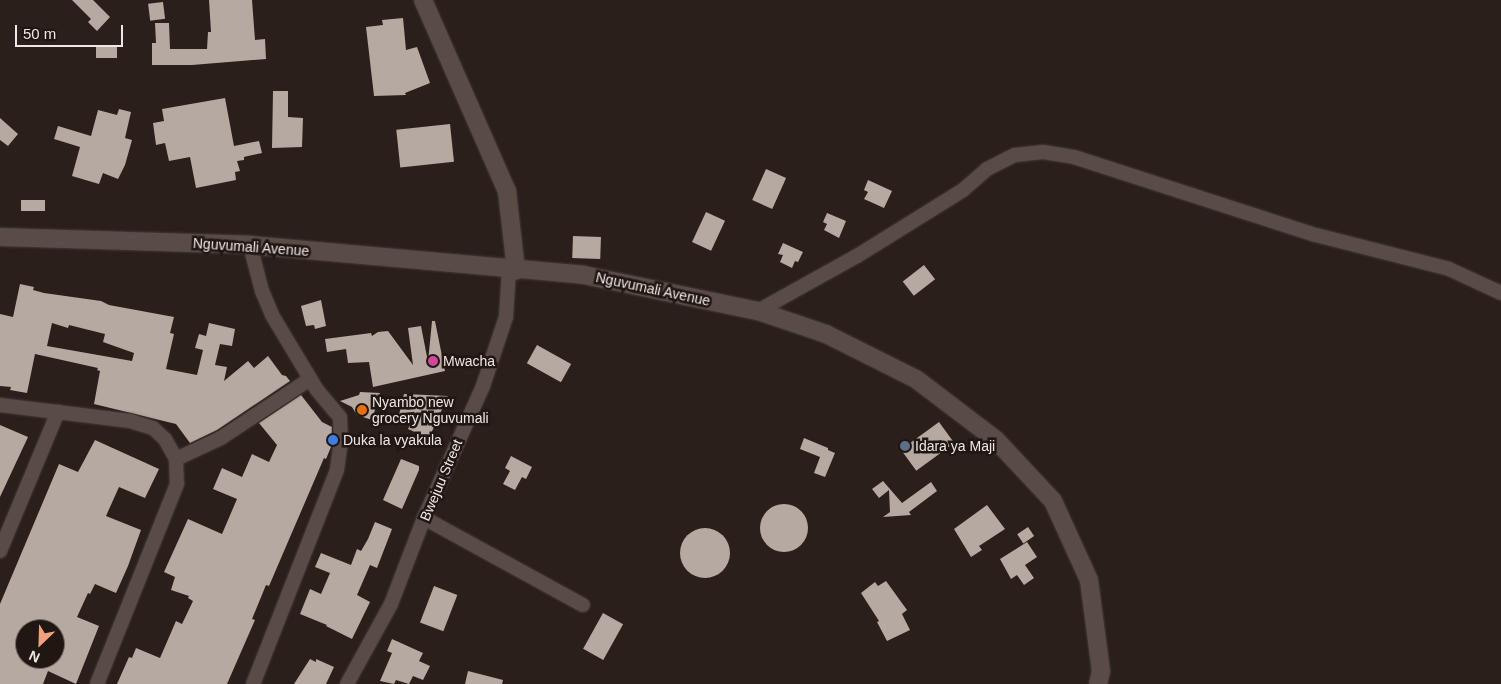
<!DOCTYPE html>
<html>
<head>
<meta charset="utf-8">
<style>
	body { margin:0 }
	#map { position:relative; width:1501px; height:684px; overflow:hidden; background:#2a1f1b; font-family:Helvetica,sans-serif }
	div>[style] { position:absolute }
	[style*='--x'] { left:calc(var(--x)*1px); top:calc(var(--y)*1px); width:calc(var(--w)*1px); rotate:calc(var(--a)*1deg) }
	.building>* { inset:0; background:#b6a9a1; transform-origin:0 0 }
	.round { border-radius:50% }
	.roads { filter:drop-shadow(0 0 1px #433a37) drop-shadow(0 0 1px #433a37) }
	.minor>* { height:14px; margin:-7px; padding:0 7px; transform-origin:7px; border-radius:7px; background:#594c47 }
	.tertiary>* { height:18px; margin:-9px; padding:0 9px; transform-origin:9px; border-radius:9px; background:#594c47 }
	.dots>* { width:14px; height:14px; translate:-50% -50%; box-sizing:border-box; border:2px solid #201612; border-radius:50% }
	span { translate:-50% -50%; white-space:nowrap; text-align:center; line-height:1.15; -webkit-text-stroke:5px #201612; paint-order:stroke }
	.street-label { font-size:14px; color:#efe7e4 }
	.poi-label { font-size:14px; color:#efe7e4 }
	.left { translate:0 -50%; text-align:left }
	.north { position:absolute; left:15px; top:619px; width:50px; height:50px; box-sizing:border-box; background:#201612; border:1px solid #736a66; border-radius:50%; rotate:204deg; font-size:14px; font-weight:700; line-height:20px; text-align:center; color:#efe7e4 }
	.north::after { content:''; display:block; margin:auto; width:18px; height:22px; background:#f2a17e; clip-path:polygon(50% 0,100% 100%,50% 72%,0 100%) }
	.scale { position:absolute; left:15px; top:25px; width:108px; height:22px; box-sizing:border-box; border:2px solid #efe7e4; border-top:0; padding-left:6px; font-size:15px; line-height:18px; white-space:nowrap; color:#efe7e4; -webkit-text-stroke:4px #201612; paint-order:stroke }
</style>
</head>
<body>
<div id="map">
	<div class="building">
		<div style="clip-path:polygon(72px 0,93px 0,110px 17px,97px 31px,88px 22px,91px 19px)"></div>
		<div style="clip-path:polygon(209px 0,252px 0,255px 40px,265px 39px,266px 59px,192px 65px,152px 65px,152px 43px,156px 43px,155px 23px,169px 23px,170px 49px,207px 49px,208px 32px,211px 32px)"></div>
		<div style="left:163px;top:2px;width:17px;height:15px;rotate:83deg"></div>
		<div style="clip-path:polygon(403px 18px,406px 50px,417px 47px,430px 83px,405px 93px,406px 95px,374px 96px,366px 27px,383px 25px,382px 20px)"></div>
		<div style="left:117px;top:46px;width:12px;height:21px;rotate:90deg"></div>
		<div style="clip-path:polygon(273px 91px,288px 91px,288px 117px,303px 118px,302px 147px,272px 148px)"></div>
		<div style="clip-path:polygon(225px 98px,234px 146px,259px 141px,262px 153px,248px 156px,244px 157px,244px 160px,237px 161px,240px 171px,235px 172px,236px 180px,196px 188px,190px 157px,169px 161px,165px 143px,156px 145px,153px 123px,164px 121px,162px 109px)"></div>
		<div style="clip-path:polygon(119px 109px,131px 112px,125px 138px,132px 140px,125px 165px,118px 179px,103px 173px,99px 184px,72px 176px,80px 147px,54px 139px,58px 126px,91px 136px,98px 110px,117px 115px)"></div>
		<div style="clip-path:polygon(0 118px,18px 134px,8px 146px,0 140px)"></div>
		<div style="left:450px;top:124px;width:38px;height:54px;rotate:84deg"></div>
		<div style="left:766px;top:169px;width:22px;height:34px;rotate:24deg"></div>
		<div style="clip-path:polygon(868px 180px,892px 191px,884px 208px,864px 199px,868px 192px,864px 190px)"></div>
		<div style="left:21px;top:200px;width:24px;height:11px"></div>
		<div style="left:706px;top:212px;width:21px;height:33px;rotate:25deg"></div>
		<div style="clip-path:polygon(827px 213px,846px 221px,839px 238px,824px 230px,827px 224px,823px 222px)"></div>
		<div style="left:573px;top:236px;width:28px;height:22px;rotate:2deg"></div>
		<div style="clip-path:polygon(783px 243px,803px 252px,798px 262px,795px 261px,792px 268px,780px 262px,783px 255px,778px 254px)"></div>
		<div style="left:924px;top:265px;width:18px;height:27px;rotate:52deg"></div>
		<div style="clip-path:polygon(evenodd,20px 284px,34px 287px,33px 290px,44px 293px,101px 301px,109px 305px,174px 317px,170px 333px,174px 334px,166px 369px,197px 375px,203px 350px,195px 348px,199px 334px,206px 336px,209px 323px,235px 329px,232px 346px,220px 344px,215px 365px,227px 367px,224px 381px,248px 361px,254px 368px,268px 356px,282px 375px,286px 376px,290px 381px,217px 430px,190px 443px,176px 424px,94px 404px,100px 371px,97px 370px,98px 368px,35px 354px,27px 393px,10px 390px,11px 387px,0 386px,0 314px,13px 317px,20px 284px,52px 323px,68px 328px,69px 325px,105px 334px,103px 342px,134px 353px,132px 361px,47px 346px,52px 323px)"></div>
		<div style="clip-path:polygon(321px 300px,326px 326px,315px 329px,314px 325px,306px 326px,301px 306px)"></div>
		<div style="clip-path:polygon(432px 321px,435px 321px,445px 371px,373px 387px,369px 362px,348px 363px,346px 349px,327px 352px,325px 339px,371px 333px,372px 336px,378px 332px,388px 331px,413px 365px,408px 328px,421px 326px,428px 362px)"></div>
		<div style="left:537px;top:345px;width:39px;height:21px;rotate:29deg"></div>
		<div style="clip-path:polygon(360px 392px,380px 393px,372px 420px,357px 415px,352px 407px,340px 401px,359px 395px)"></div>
		<div style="clip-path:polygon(404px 394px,448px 396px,429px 438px,408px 429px,413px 419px,399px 415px)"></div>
		<div style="clip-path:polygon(301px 395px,322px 422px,332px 427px,331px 447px,326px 459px,324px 458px,269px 586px,266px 585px,252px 619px,255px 620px,227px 684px,117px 684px,129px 657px,132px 658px,136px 648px,160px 658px,176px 621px,182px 624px,193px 601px,188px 598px,189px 596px,171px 590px,175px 577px,164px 572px,188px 519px,222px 534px,237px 499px,213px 489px,222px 468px,242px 477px,252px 454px,269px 462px,277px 445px,259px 423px)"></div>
		<div style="left:939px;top:422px;width:26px;height:47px;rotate:54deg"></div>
		<div style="clip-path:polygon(0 425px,28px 437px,0 497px)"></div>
		<div style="clip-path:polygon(804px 438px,828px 448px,828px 450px,835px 453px,825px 477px,814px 473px,820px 457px,800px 449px)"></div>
		<div style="clip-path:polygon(evenodd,95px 440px,159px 469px,145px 498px,119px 487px,106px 516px,141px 530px,128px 566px,116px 593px,95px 584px,90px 594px,88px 593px,77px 617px,99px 626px,76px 684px,48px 671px,43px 684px,0 684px,0 604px,59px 464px,78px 472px,95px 440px,25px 629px,55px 629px,55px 659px,25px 659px,25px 629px)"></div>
		<div style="clip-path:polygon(511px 456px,532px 467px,526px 479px,522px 477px,515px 490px,503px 484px,510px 471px,505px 468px)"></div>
		<div style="clip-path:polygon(401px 459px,419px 466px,419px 470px,402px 509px,383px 500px)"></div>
		<div style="clip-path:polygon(883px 481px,902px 503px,931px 482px,937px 491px,909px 512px,911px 515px,883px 517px,890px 512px,889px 490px,879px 498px,872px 489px)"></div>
		<div class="round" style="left:760px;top:504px;width:48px;height:48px"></div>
		<div style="clip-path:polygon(987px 505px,1005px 529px,979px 546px,982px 550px,971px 557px,954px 529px)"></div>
		<div style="clip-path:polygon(375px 522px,392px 529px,377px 568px,370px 565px,357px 595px,370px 602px,352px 639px,326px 626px,327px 625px,300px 614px,310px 589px,321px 594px,330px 573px,315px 567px,321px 553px,351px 565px,357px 549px,361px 551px,368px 539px)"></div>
		<div style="left:1028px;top:527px;width:11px;height:13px;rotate:56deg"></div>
		<div class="round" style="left:680px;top:528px;width:50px;height:50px"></div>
		<div style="clip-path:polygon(1027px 542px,1037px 557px,1025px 565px,1034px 578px,1024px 585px,1017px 575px,1011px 579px,1000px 559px)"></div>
		<div style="clip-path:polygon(886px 581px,907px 610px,902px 614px,910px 630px,887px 641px,877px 622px,879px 621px,861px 593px,875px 582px,878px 586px)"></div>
		<div style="left:434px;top:586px;width:25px;height:39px;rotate:21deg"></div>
		<div style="left:603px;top:613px;width:23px;height:41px;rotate:29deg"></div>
		<div style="clip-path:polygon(392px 639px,423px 653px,419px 661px,430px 666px,423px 680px,413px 676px,409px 684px,396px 680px,394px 684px,380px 681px,392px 653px,387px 651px)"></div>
		<div style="clip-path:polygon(310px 659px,316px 662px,316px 659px,334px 667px,326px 684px,294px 684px)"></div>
		<div style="clip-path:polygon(468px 671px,503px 680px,502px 684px,465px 684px)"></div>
	</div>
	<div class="roads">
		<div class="minor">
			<div style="--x:250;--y:245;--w:48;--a:75.4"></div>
			<div style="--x:262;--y:291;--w:26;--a:67"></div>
			<div style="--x:272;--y:315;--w:87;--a:59"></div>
			<div style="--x:317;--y:390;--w:35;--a:50"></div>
			<div style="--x:340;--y:417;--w:24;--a:88"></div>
			<div style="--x:341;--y:441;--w:29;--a:98"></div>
			<div style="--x:337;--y:470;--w:230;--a:111.4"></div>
			<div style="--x:758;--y:311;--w:113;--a:-29.1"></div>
			<div style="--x:857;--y:256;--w:125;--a:-31.9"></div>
			<div style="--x:963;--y:190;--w:32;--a:-41"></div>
			<div style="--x:987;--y:169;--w:31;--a:-27"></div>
			<div style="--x:1015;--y:155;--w:28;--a:-6"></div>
			<div style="--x:1043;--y:152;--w:31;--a:9"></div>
			<div style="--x:1074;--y:157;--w:254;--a:17.9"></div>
			<div style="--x:1316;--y:235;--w:137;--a:14.3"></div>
			<div style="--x:1449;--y:269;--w:57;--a:24.8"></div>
			<div style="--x:0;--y:405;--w:131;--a:7"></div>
			<div style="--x:130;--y:421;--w:24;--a:17"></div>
			<div style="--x:153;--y:428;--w:16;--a:43"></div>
			<div style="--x:165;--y:439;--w:23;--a:61"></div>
			<div style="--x:176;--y:459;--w:25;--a:88"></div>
			<div style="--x:177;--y:484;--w:215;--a:111.8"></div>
			<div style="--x:176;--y:459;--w:50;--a:-25"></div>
			<div style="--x:221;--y:438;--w:107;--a:-33.5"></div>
			<div style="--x:424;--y:518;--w:181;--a:28.7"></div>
			<div style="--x:0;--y:551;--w:151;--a:-67.4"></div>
			<div style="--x:347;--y:684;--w:91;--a:-61.2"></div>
			<div style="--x:391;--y:604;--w:92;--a:-69"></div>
			<div style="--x:424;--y:518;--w:145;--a:-65.9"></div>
			<div style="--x:483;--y:386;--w:73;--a:-71.6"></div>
			<div style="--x:506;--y:317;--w:48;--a:-86.4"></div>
		</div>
		<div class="tertiary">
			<div style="--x:423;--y:0;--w:209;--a:66.3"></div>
			<div style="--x:507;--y:191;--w:80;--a:83.5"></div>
			<div style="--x:0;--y:237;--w:250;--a:1.8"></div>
			<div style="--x:250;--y:245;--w:335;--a:5.1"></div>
			<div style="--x:584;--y:275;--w:178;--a:11.7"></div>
			<div style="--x:758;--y:311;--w:72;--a:18.7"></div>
			<div style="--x:826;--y:334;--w:101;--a:26.6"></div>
			<div style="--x:916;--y:379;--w:101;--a:37.3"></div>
			<div style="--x:996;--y:440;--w:83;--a:46.9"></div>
			<div style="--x:1053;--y:501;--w:87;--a:65.5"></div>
			<div style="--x:1089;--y:580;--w:92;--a:82.5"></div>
			<div style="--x:1101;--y:671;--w:13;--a:103"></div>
		</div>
	</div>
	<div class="dots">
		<div style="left:433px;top:361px;background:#d1479c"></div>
		<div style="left:362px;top:410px;background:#e8710a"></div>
		<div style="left:333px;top:440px;background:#3f7fe0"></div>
		<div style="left:905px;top:446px;background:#5c6f8a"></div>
	</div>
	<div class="street-label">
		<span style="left:251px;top:247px;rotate:4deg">Nguvumali Avenue</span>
		<span style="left:653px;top:289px;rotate:12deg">Nguvumali Avenue</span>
		<span style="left:441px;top:480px;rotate:-67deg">Bwejuu Street</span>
	</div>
	<div class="poi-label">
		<span class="left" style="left:443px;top:361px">Mwacha</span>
		<span class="left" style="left:372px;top:410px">Nyambo new<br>grocery Nguvumali</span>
		<span class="left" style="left:343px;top:440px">Duka la vyakula</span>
		<span class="left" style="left:915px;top:446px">Idara ya Maji</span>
	</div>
	<div class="north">N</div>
	<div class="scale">50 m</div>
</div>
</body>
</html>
